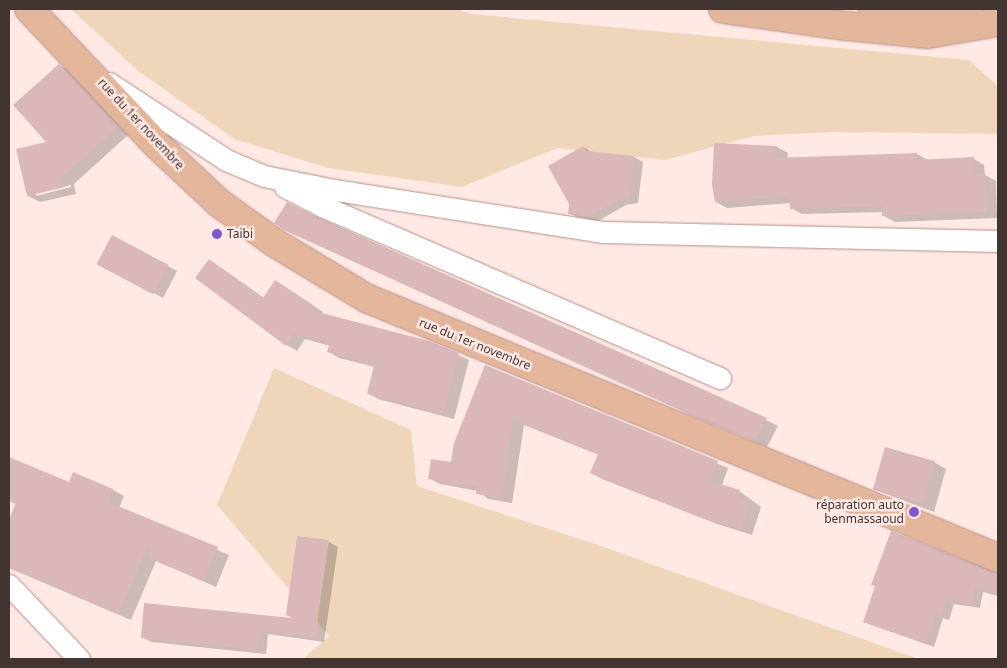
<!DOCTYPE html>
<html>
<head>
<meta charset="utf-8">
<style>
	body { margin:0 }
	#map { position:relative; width:1007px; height:668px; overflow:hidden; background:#ffe9e4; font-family:"Noto Sans",sans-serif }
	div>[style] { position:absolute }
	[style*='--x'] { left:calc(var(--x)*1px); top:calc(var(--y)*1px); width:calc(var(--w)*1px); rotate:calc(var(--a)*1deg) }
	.green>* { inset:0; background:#efd6bb }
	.shadow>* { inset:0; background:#0003 }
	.building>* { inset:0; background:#dab7b9; transform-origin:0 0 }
	.roads { filter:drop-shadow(0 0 1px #b3918b) drop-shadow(0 0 1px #b3918b) }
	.minor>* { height:21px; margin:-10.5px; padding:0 10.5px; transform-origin:10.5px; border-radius:10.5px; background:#fff }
	.major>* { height:28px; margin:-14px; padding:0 14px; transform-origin:14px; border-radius:14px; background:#e3b59b }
	.dots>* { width:14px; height:14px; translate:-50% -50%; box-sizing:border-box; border:2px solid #ffe9e4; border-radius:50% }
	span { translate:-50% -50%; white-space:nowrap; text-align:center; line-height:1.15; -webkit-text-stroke:5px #ffe9e4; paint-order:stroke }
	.street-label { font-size:12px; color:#423431 }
	.poi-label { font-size:12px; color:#423431 }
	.left { translate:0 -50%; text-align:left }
	.right { translate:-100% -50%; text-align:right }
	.frame { position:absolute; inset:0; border:10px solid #423431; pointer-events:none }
</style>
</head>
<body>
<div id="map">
	<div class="green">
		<div style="clip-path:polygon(71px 9px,457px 9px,471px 14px,969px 60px,998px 86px,998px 134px,834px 132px,754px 136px,665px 160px,557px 148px,462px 187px,328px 168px,234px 139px,138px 71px)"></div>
		<div style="clip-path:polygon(274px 368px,411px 430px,417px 486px,598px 545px,919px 659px,303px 659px,329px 636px,217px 505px)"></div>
	</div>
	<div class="shadow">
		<div style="clip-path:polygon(evenodd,59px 65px,71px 72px,128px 135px,74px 184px,76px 194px,40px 202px,28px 196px,48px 143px,59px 65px,71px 185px,71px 187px,36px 196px,36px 193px,71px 185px)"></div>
		<div style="clip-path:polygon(583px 147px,593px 153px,634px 157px,643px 162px,638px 203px,626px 205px,598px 221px,578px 218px,570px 213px)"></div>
		<div style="clip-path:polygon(777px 147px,788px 153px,787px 158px,917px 154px,928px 160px,974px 159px,984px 165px,985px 175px,996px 181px,997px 218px,895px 222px,884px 216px,884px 212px,802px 214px,791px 208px,791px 203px,727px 208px,716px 202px)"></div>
		<div style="clip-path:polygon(288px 204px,766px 420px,778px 426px,767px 447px,287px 229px)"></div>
		<div style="clip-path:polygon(112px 236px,177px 271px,163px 298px,107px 268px)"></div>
		<div style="clip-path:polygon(220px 267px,264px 298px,276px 281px,323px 312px,322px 314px,429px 342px,469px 360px,454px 419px,378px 399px,368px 393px,375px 367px,339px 358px,329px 352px,330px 346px,305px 339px,297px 351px,287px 345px,197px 278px)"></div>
		<div style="clip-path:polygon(486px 366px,728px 468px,722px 485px,739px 491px,761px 507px,752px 535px,717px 524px,602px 479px,592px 473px,599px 455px,524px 425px,512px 503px,488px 499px,478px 491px,440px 484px,429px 478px,452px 464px)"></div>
		<div style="clip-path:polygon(9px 458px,69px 483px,113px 490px,124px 496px,119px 508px,229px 555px,216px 587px,156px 561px,131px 620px,9px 568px,9px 522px,16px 504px,9px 501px)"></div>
		<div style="clip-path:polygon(934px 462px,946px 469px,934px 512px,873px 489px)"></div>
		<div style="clip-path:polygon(329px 542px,338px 547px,324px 642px,268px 634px,266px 654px,151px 642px,142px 637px,296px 620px)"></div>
		<div style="clip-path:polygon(998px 573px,998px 596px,983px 592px,980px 608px,954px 604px,949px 620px,943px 618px,934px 647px,864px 622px)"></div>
	</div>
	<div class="building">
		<div style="clip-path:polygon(59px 64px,117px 128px,62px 177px,65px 187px,27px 196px,16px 149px,46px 142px,13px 105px)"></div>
		<div style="clip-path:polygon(714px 143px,777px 146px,776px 158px,917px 153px,917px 160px,974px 157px,975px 174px,985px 174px,987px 212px,882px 216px,882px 206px,790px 209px,789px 197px,715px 202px,712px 185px)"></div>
		<div style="clip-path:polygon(583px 146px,586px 151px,634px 156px,630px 198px,616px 201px,589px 217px,568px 214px,569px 204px,548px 166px)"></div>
		<div style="clip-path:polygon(287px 202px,315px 216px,767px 418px,754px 441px,695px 417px,284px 230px,274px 223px)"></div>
		<div style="left:112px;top:235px;width:64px;height:33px;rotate:28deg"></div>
		<div style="clip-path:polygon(209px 259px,263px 298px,275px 280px,313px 305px,310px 310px,429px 341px,459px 353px,443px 414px,367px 394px,374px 365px,327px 352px,330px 343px,294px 334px,286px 346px,195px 278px)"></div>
		<div style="clip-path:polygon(485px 365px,718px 461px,710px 481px,740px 490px,738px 496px,750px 500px,742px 530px,705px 519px,590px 473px,598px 454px,513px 420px,502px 498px,476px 494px,477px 487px,428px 479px,431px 459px,451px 462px,454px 443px)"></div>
		<div style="left:885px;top:447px;width:52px;height:44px;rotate:16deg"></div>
		<div style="clip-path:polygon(9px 457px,69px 482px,73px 472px,113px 489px,108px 502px,218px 547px,204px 581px,149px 558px,150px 541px,119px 614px,9px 567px,9px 519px,16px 503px,9px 500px)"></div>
		<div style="clip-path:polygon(891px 531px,998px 573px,998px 594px,975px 588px,972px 604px,946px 600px,940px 616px,935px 614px,926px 644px,863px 622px,875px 586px,871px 585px)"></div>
		<div style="clip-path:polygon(297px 536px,329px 540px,315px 638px,259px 630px,257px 650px,141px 638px,144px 603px,292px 618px,286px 615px)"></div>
	</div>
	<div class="roads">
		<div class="minor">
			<div style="--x:109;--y:83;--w:140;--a:33.3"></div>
			<div style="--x:226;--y:160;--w:41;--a:22.8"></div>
			<div style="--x:264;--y:176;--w:72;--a:11.2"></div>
			<div style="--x:335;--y:190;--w:272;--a:8.9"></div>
			<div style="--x:604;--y:232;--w:394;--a:1.3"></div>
			<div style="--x:285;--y:187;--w:39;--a:27"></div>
			<div style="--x:320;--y:205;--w:436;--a:23.4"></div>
			<div style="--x:9;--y:585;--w:102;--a:46.6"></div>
		</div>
		<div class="major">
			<div style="--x:29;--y:9;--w:187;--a:46.7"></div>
			<div style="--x:157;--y:145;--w:85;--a:43.1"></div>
			<div style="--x:219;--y:203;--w:69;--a:35.5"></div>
			<div style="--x:275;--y:243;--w:106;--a:31.1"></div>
			<div style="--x:366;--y:298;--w:683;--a:22.36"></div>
			<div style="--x:723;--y:9;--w:124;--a:7.9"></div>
			<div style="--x:846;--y:26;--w:82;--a:5.6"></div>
			<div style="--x:928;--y:34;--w:71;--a:-9.7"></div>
			<div style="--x:873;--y:9;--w:57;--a:5"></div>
			<div style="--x:930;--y:14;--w:38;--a:-3"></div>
		</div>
	</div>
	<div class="dots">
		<div style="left:217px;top:234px;background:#8353cc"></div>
		<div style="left:914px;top:512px;background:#8353cc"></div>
	</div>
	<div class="street-label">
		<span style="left:141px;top:124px;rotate:47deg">rue du 1er novembre</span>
		<span style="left:475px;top:344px;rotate:22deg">rue du 1er novembre</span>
	</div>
	<div class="poi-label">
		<span class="left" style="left:227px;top:234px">Taibi</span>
		<span class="right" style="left:904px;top:512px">réparation auto<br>benmassaoud</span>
	</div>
	<div class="frame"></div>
</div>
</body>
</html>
